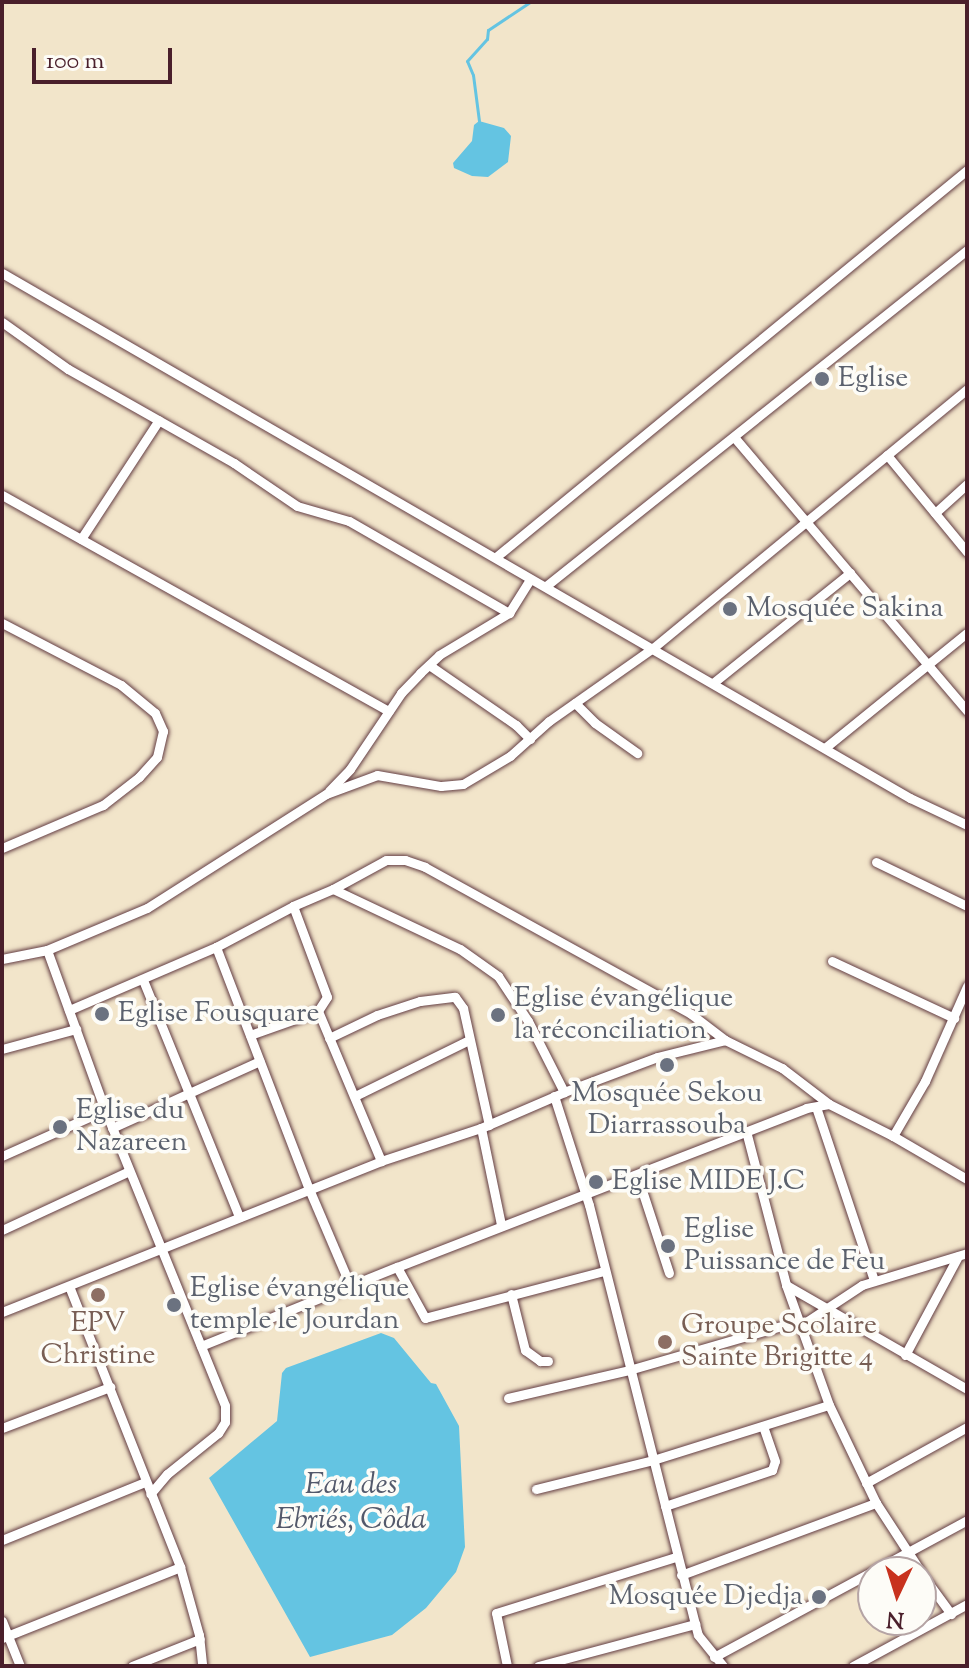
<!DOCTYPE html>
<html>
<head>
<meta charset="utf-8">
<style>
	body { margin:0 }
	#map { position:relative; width:969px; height:1668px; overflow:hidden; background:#f2e5ca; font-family:"Sorts Mill Goudy",serif }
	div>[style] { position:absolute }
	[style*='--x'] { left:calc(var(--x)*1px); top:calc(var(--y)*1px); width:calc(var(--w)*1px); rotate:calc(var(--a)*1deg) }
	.water>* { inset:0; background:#64c4e2 }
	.stream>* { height:3px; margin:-1.5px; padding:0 1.5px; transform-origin:1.5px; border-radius:1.5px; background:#64c4e2 }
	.roads { filter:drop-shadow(0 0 2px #633d43) drop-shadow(0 0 2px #633d43) }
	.minor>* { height:9px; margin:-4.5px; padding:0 4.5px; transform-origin:4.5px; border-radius:4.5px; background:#fff }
	.dots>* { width:22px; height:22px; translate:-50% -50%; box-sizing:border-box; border:4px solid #fdfcf7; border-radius:50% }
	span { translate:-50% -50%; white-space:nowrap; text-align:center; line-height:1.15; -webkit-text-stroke:7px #fdfcf7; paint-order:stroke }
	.worship-label { font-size:28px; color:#5b616d }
	.left { translate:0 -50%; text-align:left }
	.right { translate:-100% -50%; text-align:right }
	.education-label { font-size:28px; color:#785e54 }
	.water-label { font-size:30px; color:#53596b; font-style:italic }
	.frame { position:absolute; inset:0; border:4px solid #4a1f2b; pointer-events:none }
	.north { position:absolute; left:857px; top:1556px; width:80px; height:80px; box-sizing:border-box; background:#fdfcf7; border:2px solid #b5a4a5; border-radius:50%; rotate:184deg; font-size:22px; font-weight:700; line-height:32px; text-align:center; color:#4a1f2b }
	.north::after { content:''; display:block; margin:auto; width:28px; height:36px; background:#c8321e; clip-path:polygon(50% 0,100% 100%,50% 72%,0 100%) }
	.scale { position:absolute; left:32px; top:48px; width:140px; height:36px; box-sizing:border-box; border:4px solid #4a1f2b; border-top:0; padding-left:10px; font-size:24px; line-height:28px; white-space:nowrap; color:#4a1f2b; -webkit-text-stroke:6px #fdfcf7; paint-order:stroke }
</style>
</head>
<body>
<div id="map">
	<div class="water">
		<div style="clip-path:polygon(479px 121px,504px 128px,511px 136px,508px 162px,488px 177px,472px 176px,454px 168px,453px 163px,472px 141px,474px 125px)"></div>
		<div style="clip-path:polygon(381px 1333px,394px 1338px,431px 1383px,436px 1384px,459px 1426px,465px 1547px,456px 1572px,426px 1608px,392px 1635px,310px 1657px,209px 1478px,277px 1421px,282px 1373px,286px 1368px)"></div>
	</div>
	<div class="stream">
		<div style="--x:479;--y:121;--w:46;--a:-97.4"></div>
		<div style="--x:473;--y:75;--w:15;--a:-113"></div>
		<div style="--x:467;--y:61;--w:30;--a:-48"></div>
		<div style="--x:487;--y:39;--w:9;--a:-84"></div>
		<div style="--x:488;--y:30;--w:50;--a:-33.7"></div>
	</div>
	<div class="roads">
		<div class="minor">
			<div style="--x:2;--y:273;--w:1049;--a:30.04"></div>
			<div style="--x:910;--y:798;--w:63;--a:25.3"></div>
			<div style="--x:2;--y:322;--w:81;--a:35.5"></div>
			<div style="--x:68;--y:369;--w:191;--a:29.5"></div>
			<div style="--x:234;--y:463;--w:76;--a:34.3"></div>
			<div style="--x:297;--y:506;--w:54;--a:16.1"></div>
			<div style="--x:349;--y:521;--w:185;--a:29.9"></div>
			<div style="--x:734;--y:437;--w:360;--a:49.6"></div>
			<div style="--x:887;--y:455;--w:126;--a:50.5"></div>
			<div style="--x:2;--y:495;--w:443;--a:29.2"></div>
			<div style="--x:935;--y:513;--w:43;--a:-42.2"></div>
			<div style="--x:81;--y:539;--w:142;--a:-56.8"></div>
			<div style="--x:496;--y:557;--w:610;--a:-39.41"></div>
			<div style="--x:546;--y:586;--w:539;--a:-38.59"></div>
			<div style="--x:2;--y:623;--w:134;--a:27.5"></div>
			<div style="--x:121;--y:685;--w:44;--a:39.5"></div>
			<div style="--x:155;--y:713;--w:20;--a:66"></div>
			<div style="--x:163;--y:731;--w:27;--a:103"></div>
			<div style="--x:157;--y:757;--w:27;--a:132"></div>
			<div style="--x:139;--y:777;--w:46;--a:142.1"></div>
			<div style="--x:103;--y:805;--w:110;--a:156.9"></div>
			<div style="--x:429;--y:665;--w:106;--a:34.6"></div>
			<div style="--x:516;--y:725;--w:20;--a:45"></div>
			<div style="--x:713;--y:683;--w:176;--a:-38.8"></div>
			<div style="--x:575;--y:703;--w:28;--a:45"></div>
			<div style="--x:595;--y:723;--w:52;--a:35.5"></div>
			<div style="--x:826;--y:747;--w:181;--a:-39"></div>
			<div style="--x:329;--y:791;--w:30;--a:-46"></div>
			<div style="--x:350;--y:769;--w:92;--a:-56.1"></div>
			<div style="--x:401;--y:693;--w:28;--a:-46"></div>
			<div style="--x:420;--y:673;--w:26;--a:-43"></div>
			<div style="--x:439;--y:655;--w:82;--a:-31"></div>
			<div style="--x:509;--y:613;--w:40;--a:-58"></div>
			<div style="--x:876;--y:862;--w:101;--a:25.8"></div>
			<div style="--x:333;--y:889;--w:60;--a:-28.7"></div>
			<div style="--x:386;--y:860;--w:19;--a:0"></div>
			<div style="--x:405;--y:860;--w:21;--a:19"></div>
			<div style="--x:425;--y:867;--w:304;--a:28.9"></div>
			<div style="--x:691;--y:1014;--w:43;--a:37.4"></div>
			<div style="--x:293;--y:906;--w:97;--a:69.5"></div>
			<div style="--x:327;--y:997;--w:17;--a:123"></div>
			<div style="--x:318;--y:1011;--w:163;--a:67.2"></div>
			<div style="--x:216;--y:947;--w:259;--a:69"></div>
			<div style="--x:309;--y:1189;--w:104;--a:66.9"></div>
			<div style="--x:47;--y:950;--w:170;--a:70.1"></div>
			<div style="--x:105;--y:1110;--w:319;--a:67.9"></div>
			<div style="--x:225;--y:1406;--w:16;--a:90"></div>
			<div style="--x:225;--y:1422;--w:13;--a:122"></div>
			<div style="--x:218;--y:1433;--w:65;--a:141.2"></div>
			<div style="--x:167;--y:1474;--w:26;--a:130"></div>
			<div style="--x:2;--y:959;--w:46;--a:-11.3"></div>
			<div style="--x:47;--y:950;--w:108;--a:-22.8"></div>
			<div style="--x:147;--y:908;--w:212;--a:-32.5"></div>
			<div style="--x:326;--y:794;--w:54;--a:-20.4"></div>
			<div style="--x:377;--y:775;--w:65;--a:9.8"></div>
			<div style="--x:441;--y:786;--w:22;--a:-5"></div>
			<div style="--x:463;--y:784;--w:55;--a:-30.8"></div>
			<div style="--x:510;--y:756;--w:52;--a:-41.9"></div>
			<div style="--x:549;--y:721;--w:127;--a:-35.1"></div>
			<div style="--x:653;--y:648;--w:407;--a:-39.5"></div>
			<div style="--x:832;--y:961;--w:135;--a:25"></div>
			<div style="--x:143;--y:980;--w:256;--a:67.9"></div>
			<div style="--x:69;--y:1010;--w:160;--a:-23.2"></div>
			<div style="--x:216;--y:947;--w:87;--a:-28"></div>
			<div style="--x:293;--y:906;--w:43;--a:-23"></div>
			<div style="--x:333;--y:889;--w:140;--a:25.3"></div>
			<div style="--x:460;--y:949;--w:47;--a:35.4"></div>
			<div style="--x:498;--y:976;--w:54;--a:56.3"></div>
			<div style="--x:528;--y:1021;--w:80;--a:63.1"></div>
			<div style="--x:250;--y:1035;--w:72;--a:-19.4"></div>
			<div style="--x:329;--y:1038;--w:53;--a:-25.6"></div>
			<div style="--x:377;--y:1015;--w:45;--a:-18"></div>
			<div style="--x:420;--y:1001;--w:35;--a:-7"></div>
			<div style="--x:455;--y:997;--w:14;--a:54"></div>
			<div style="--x:463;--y:1008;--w:120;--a:77.5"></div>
			<div style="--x:2;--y:1049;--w:77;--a:-15.1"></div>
			<div style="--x:355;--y:1096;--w:127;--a:-26.2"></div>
			<div style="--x:554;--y:1096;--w:114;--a:72.2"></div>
			<div style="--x:589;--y:1205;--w:432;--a:75.8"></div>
			<div style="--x:695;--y:1624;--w:11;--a:75"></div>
			<div style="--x:698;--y:1635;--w:40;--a:51"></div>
			<div style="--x:816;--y:1107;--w:182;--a:71.5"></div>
			<div style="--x:112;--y:1128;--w:162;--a:-24.4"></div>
			<div style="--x:481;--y:1128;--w:99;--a:78.3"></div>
			<div style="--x:746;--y:1131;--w:159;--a:75.4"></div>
			<div style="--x:786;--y:1285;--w:127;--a:70.3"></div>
			<div style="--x:829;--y:1405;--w:109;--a:64.4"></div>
			<div style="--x:876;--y:1503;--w:82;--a:56.9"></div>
			<div style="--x:893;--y:1136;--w:86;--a:30.2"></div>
			<div style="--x:2;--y:1156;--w:113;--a:-24.1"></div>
			<div style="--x:637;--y:1175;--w:103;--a:71.9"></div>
			<div style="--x:2;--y:1230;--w:140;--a:-24.9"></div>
			<div style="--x:604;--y:1271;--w:185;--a:165.3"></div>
			<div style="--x:425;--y:1318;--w:58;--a:-118.8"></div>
			<div style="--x:397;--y:1267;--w:439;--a:-21.2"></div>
			<div style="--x:806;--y:1108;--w:23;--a:-10"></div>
			<div style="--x:829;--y:1104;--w:72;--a:26.6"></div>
			<div style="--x:893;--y:1136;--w:64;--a:-59.8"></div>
			<div style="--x:925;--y:1081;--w:104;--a:-66.1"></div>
			<div style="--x:786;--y:1285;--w:209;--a:29.9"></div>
			<div style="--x:69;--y:1286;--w:302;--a:68.4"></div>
			<div style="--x:180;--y:1567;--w:71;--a:74.4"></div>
			<div style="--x:199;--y:1635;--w:31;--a:84"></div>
			<div style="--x:511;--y:1294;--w:58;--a:76"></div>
			<div style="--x:525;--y:1350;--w:19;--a:36"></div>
			<div style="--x:540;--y:1361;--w:8;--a:0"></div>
			<div style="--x:2;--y:1312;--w:408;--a:-21.7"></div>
			<div style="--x:381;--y:1161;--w:105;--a:-18.3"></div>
			<div style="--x:481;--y:1128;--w:90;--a:-23.4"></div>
			<div style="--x:564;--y:1092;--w:99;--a:-20.6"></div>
			<div style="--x:657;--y:1057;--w:70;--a:-14"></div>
			<div style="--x:725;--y:1040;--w:64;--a:26.2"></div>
			<div style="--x:782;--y:1068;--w:59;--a:37.5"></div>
			<div style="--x:800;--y:1326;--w:74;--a:-33.5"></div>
			<div style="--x:862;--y:1285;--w:110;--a:-16.9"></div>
			<div style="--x:201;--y:1346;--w:211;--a:-22"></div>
			<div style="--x:905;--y:1355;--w:112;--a:-61.8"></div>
			<div style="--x:508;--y:1398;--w:124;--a:-13"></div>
			<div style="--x:629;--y:1370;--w:177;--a:-16.1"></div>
			<div style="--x:2;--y:1428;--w:116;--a:-20.8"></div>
			<div style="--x:866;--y:1483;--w:115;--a:-29"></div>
			<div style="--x:536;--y:1489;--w:121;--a:-13.9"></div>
			<div style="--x:653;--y:1460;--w:184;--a:-17.4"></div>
			<div style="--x:665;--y:1506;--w:113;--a:-18.6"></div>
			<div style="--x:772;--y:1470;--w:9;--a:-72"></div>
			<div style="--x:775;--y:1461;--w:37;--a:-109"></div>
			<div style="--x:2;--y:1540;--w:154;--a:-22.1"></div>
			<div style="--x:921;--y:1573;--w:51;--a:53.8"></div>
			<div style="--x:681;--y:1575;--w:208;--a:-20.3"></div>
			<div style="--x:2;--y:1621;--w:48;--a:68.2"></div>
			<div style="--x:2;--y:1638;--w:192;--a:-21.7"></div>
			<div style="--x:714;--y:1657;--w:288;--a:-28.4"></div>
			<div style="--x:132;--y:1666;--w:73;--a:-21.7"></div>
			<div style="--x:507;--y:1666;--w:54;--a:-101.7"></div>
			<div style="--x:496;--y:1613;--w:189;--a:-17.3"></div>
			<div style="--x:538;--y:1666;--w:163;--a:-15"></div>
			<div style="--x:853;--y:1666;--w:130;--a:-28.5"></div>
		</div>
	</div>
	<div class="dots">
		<div style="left:822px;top:379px;background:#6b7280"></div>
		<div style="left:730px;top:609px;background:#6b7280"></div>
		<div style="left:102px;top:1014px;background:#6b7280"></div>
		<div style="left:498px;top:1015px;background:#6b7280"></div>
		<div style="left:667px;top:1065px;background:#6b7280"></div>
		<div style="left:60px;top:1127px;background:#6b7280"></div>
		<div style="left:596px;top:1182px;background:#6b7280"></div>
		<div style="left:668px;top:1246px;background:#6b7280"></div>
		<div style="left:98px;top:1295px;background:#8d6e63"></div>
		<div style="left:174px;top:1305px;background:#6b7280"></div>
		<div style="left:665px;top:1342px;background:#8d6e63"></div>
		<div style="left:819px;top:1597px;background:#6b7280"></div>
	</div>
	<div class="worship-label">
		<span class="left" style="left:838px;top:379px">Eglise</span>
		<span class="left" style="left:746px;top:609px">Mosquée Sakina</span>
		<span class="left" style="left:514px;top:1015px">Eglise évangélique<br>la réconciliation</span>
		<span class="left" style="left:118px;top:1014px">Eglise Fousquare</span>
		<span style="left:667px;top:1110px">Mosquée Sekou<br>Diarrassouba</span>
		<span class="left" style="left:76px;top:1127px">Eglise du<br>Nazareen</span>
		<span class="left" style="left:612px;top:1182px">Eglise MIDE J.C</span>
		<span class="left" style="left:684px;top:1246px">Eglise<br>Puissance de Feu</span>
		<span class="left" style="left:190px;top:1305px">Eglise évangélique<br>temple le Jourdan</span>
		<span class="right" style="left:803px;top:1597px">Mosquée Djedja</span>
	</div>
	<div class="education-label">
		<span style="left:98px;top:1340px">EPV<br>Christine</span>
		<span class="left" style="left:681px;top:1342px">Groupe Scolaire<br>Sainte Brigitte 4</span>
	</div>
	<div class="water-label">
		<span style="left:351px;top:1503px">Eau des<br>Ebriés, Côda</span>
	</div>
	<div class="frame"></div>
	<div class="north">N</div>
	<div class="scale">100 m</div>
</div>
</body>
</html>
